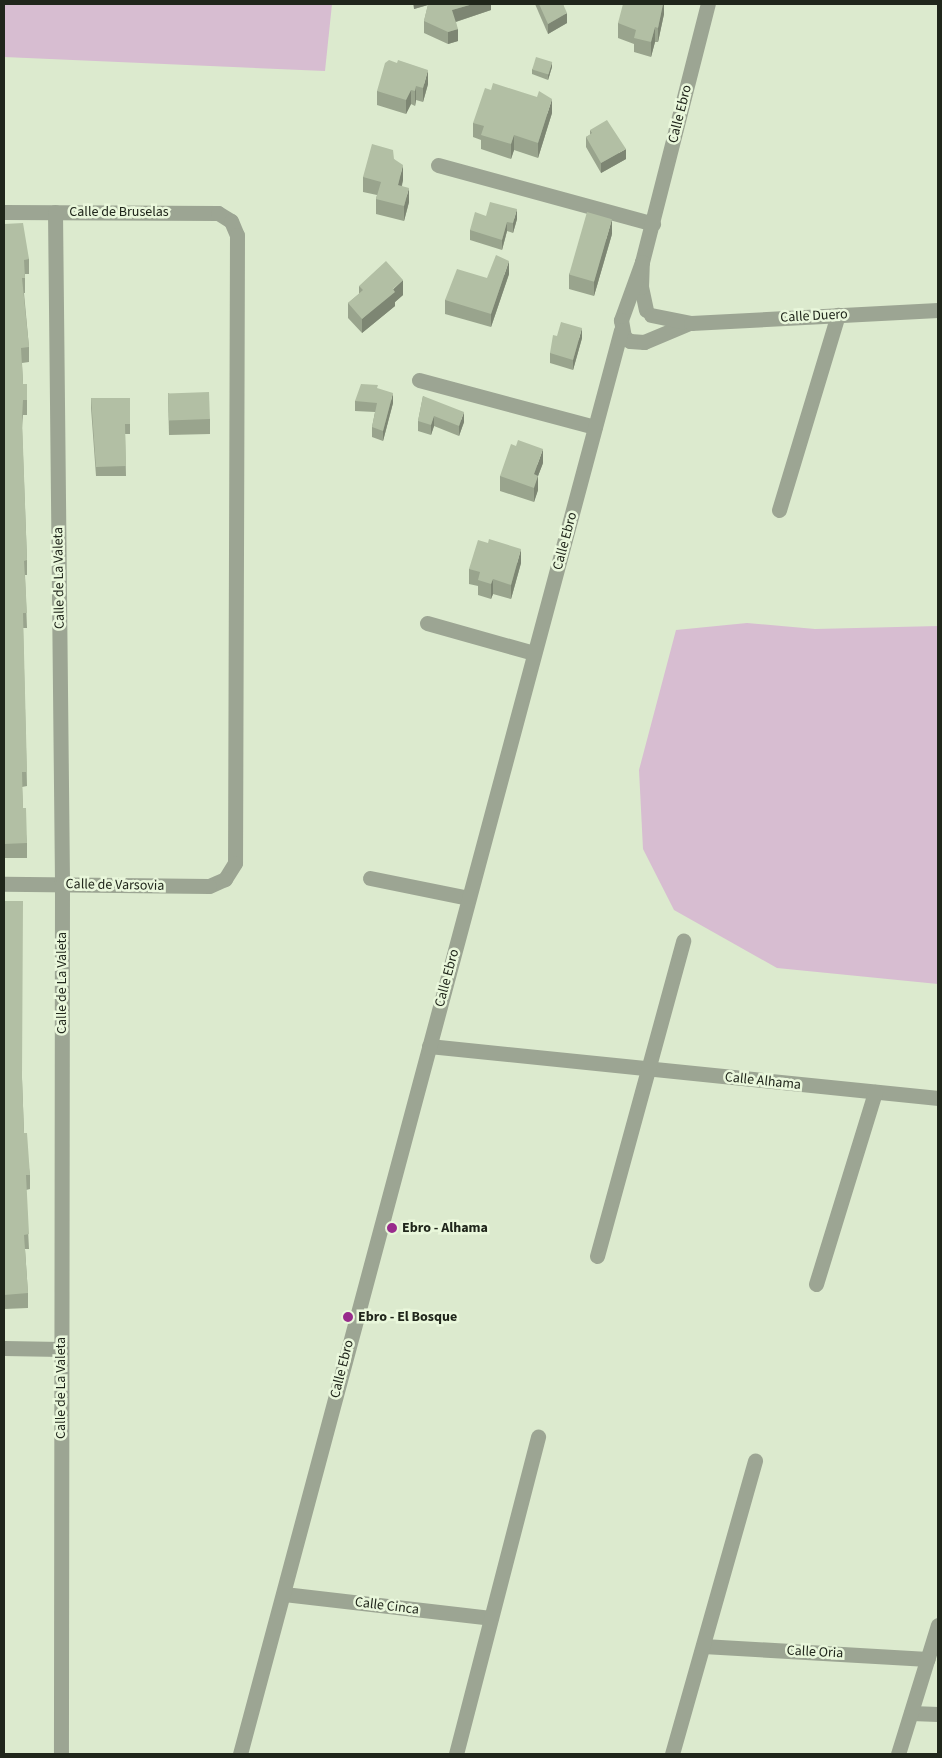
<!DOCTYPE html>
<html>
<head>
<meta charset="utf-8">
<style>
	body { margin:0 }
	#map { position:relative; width:942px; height:1758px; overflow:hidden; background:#dceace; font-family:"Source Sans 3",sans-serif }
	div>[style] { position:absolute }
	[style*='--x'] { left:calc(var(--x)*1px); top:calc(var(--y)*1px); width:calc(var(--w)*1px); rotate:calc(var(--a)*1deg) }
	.green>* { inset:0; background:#d7bdd1 }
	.minor>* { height:15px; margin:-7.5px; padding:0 7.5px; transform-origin:7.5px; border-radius:7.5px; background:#9ca593 }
	.wall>* { inset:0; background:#99a48d }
	.shaded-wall>* { inset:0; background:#7d8673 }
	.building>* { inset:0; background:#b2bfa4; transform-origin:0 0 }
	.dots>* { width:14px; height:14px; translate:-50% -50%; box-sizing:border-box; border:2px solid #e9f7db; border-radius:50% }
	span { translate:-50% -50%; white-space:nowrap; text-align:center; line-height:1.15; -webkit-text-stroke:5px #e9f7db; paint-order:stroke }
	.street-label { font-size:14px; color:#20261b }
	.poi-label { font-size:14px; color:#20261b; font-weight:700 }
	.left { translate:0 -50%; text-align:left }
	.frame { position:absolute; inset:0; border:5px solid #20261b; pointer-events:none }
</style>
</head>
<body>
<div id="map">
	<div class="green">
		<div style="clip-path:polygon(4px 4px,332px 4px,325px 71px,4px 57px)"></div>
		<div style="clip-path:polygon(747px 623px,815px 629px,938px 626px,938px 984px,777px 968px,674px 910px,643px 849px,639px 770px,676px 630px)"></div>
	</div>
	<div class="minor">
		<div style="--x:438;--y:165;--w:223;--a:15.3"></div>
		<div style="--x:4;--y:212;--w:214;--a:0.3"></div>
		<div style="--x:218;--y:213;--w:15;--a:32"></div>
		<div style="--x:231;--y:221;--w:15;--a:67"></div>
		<div style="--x:237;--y:235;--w:628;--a:90.18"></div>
		<div style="--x:235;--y:863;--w:19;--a:122"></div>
		<div style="--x:225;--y:879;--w:17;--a:156"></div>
		<div style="--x:209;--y:886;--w:205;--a:-179.4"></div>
		<div style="--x:55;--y:212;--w:673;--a:89.4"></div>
		<div style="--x:62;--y:885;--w:869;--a:90.07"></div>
		<div style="--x:642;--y:262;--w:266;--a:-75.7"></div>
		<div style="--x:646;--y:310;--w:24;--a:-102"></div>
		<div style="--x:641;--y:287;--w:25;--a:-88"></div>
		<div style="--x:642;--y:262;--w:62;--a:109.9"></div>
		<div style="--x:621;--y:320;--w:17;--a:80"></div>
		<div style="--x:624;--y:337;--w:7;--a:34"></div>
		<div style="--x:630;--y:341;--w:14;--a:4"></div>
		<div style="--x:644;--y:342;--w:47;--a:-22.7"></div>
		<div style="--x:651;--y:315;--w:41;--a:11.3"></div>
		<div style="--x:691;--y:323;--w:247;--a:-3"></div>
		<div style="--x:419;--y:380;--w:182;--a:15"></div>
		<div style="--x:779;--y:510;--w:204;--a:-73.2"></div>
		<div style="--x:427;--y:623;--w:111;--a:15.7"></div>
		<div style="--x:370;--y:878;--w:100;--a:11.5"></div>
		<div style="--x:429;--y:1046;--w:512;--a:5.83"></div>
		<div style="--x:597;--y:1256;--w:327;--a:-74.7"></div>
		<div style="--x:816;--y:1284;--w:201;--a:-72.9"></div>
		<div style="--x:4;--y:1348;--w:57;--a:1"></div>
		<div style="--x:284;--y:1594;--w:208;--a:6.6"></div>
		<div style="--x:703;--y:1646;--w:225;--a:3.3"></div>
		<div style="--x:911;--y:1713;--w:27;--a:2"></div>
		<div style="--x:240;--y:1754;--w:1474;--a:-75.02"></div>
		<div style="--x:456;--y:1754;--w:328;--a:-75.5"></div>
		<div style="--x:672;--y:1754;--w:305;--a:-74.2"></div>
		<div style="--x:898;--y:1754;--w:135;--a:-72.8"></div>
	</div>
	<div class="wall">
		<div style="clip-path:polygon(413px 4px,491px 4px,491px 10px,456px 22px,458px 41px,448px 44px,424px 33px,424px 21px,428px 5px,414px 9px)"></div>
		<div style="clip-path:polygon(535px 4px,563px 4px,567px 23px,548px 34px)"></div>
		<div style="clip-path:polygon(664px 4px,664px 14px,658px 42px,655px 42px,651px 57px,634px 52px,634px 44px,618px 38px,618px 23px)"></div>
		<div style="clip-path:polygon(552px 67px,548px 80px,532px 74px,532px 69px)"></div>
		<div style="clip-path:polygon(428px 84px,423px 102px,416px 100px,415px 106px,411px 104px,406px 114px,377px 105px,377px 91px)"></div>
		<div style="clip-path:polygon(552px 113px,538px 158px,514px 150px,511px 159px,481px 149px,481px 140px,473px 137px,473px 123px)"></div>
		<div style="clip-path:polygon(590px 130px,626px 159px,601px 173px,586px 147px,586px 137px,590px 135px)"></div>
		<div style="clip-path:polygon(394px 159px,403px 180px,402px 186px,409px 202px,404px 221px,376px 214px,376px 199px,377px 195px,363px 192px,363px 177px)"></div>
		<div style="clip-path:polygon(486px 216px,517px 219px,513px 233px,507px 231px,502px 250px,470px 240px,470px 230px)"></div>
		<div style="clip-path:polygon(4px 224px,29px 259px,29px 274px,25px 274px,25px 293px,24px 293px,29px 347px,29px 362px,22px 363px,23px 384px,27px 400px,27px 415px,23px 415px,22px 428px,27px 560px,27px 575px,25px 575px,27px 628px,23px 628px,27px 786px,22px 787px,23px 808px,27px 843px,27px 858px,4px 858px)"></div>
		<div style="clip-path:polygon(612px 234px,594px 296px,569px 289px,569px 274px)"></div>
		<div style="clip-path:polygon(509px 274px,491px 327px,445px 314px,445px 300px,487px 278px)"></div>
		<div style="clip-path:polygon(359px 286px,403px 295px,395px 302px,395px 306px,362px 333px,348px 318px,348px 303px,359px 294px)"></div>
		<div style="clip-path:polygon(582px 338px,573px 370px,550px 363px,550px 353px)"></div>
		<div style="clip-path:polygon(378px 389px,393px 403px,383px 441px,372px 437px,372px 427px,375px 412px,355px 411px,355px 401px)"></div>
		<div style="clip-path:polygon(168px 393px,210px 419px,210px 434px,169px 435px)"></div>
		<div style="clip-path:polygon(423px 396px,464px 422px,459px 436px,434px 426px,431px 435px,418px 431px,418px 421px)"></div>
		<div style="clip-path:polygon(91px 398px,130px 398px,130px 434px,125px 434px,126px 476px,96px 476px,91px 408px)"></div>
		<div style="clip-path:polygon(543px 463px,538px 476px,538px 490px,534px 502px,500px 491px,500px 476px)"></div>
		<div style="clip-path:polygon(521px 563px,511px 599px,493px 594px,491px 599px,478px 595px,478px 586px,469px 584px,469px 569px)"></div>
		<div style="clip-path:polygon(4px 912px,22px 1079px,24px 1133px,30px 1175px,30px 1189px,26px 1190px,29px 1249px,25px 1249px,28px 1293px,28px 1308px,4px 1309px)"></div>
	</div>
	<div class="shaded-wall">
		<div style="clip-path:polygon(414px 4px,431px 4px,414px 9px)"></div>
		<div style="clip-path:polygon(473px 4px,491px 4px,491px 10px,452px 23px,452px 10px)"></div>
		<div style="clip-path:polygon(663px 4px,664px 4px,664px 14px,658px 42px,658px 28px)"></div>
		<div style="clip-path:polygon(567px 13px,567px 23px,548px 34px,548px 24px)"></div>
		<div style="clip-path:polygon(655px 27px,655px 42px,651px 57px,651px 42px)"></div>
		<div style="clip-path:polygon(458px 29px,458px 41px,448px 44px,448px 32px)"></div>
		<div style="clip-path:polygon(552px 62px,552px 67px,548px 80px,548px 75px)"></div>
		<div style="clip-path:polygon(428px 70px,428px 84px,423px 102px,423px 88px)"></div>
		<div style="clip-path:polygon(416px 86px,416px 100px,415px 106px,415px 91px)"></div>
		<div style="clip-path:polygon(411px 90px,411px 104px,406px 114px,406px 100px)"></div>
		<div style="clip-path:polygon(552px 99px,552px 113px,538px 158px,538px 143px)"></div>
		<div style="clip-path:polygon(514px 135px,514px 150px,511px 159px,511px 144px)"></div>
		<div style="clip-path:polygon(626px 149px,626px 159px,601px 173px,601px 163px)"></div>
		<div style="clip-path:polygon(403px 165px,403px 180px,398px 199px,398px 185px)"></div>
		<div style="clip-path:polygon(409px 188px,409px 202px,404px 221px,404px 206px)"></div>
		<div style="clip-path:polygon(517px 209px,517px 219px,513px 233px,513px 223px)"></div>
		<div style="clip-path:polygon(612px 219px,612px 234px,594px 296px,594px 281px)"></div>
		<div style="clip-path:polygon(507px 222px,507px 231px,502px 250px,502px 240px)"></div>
		<div style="clip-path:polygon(509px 261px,509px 274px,491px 327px,491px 314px)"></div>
		<div style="clip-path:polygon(403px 280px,403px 295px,395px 302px,395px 306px,362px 333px,362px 319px)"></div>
		<div style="clip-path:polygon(582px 328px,582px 338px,573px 370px,573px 360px)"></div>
		<div style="clip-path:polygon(393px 393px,393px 403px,383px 441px,383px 431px)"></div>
		<div style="clip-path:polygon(464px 412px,464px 422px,459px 436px,459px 426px)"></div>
		<div style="clip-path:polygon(434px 416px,434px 426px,431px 435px,431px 425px)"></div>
		<div style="clip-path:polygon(543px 449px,543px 463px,538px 476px,538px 490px,534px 502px,534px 474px)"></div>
		<div style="clip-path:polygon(521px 549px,521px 563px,511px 599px,511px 585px)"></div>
		<div style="clip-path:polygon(493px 579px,493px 594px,491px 599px,491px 584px)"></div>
	</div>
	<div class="building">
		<div style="clip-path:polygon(428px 4px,473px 4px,452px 10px,458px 29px,448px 32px,424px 21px)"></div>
		<div style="clip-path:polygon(539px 4px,563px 4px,567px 13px,548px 24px)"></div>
		<div style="clip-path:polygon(623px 4px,663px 4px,658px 28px,655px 27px,651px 42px,634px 38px,636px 30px,618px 23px)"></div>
		<div style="left:536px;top:57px;width:17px;height:13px;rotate:17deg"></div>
		<div style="clip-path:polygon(389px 60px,397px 63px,398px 60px,428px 70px,423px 88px,416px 86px,415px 91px,411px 90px,406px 100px,377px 91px,385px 63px)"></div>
		<div style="clip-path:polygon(493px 83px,537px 97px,539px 91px,552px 99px,538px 143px,514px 135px,511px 144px,481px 135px,484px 126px,473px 123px,485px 88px,491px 90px)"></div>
		<div style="clip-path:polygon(607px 120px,626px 149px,601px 163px,586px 137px,592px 133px,590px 130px)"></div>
		<div style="clip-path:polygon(372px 144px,393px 150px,394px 159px,403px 165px,398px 185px,409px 188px,404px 206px,376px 199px,381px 182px,363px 177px)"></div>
		<div style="clip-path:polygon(490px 202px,517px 209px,513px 223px,507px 222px,502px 240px,470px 230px,475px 212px,486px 216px)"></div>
		<div style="left:587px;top:212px;width:26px;height:65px;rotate:16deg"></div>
		<div style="clip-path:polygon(23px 223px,29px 259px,24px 260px,25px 278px,22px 278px,29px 347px,21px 348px,23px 384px,27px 384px,27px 400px,23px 400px,22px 419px,27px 560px,24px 561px,27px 613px,23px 613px,27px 772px,22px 772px,23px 808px,26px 808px,27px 843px,4px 844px,4px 224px)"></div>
		<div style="clip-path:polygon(496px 255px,509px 261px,491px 314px,445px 300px,457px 269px,487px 278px)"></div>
		<div style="clip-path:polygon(386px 261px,403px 280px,393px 289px,395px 292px,362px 319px,348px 303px,363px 290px,359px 286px)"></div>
		<div style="clip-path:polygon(561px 322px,582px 328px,573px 360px,550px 353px,553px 335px,557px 336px)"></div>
		<div style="clip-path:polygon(361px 384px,378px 385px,377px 388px,393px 393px,383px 431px,372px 427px,377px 403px,355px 401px)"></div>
		<div style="left:209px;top:392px;width:27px;height:41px;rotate:88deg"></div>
		<div style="clip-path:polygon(423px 396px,464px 412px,459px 426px,434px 416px,431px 425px,418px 421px)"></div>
		<div style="clip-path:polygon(91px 398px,130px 398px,130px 424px,125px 424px,126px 466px,96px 467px)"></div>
		<div style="clip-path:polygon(518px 440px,543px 449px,534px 474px,538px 476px,534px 488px,500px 476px,511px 444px,516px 446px)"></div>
		<div style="clip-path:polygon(489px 539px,521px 549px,511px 585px,493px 579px,491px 584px,478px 580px,480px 572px,469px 569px,478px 540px,488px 543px)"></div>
		<div style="clip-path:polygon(4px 901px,23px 901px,22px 1077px,24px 1133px,27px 1133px,30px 1175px,26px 1175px,29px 1234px,24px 1235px,28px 1293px,4px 1295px)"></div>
	</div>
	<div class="dots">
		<div style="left:392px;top:1228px;background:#982b8c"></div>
		<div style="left:348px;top:1317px;background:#982b8c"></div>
	</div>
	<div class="street-label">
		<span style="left:680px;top:114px;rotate:-76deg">Calle Ebro</span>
		<span style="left:119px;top:212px">Calle de Bruselas</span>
		<span style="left:814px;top:316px;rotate:-3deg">Calle Duero</span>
		<span style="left:565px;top:541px;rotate:-75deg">Calle Ebro</span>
		<span style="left:59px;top:578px;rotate:-91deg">Calle de La Valeta</span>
		<span style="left:115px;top:885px;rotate:1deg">Calle de Varsovia</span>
		<span style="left:447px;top:978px;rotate:-75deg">Calle Ebro</span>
		<span style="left:62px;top:983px;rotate:-90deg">Calle de La Valeta</span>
		<span style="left:763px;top:1081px;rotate:6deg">Calle Alhama</span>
		<span style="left:342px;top:1369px;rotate:-76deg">Calle Ebro</span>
		<span style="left:61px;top:1388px;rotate:-90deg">Calle de La Valeta</span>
		<span style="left:387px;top:1606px;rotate:7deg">Calle Cinca</span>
		<span style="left:815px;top:1652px;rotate:3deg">Calle Oria</span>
	</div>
	<div class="poi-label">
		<span class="left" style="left:402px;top:1228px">Ebro - Alhama</span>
		<span class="left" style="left:358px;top:1317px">Ebro - El Bosque</span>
	</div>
	<div class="frame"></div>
</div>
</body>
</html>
